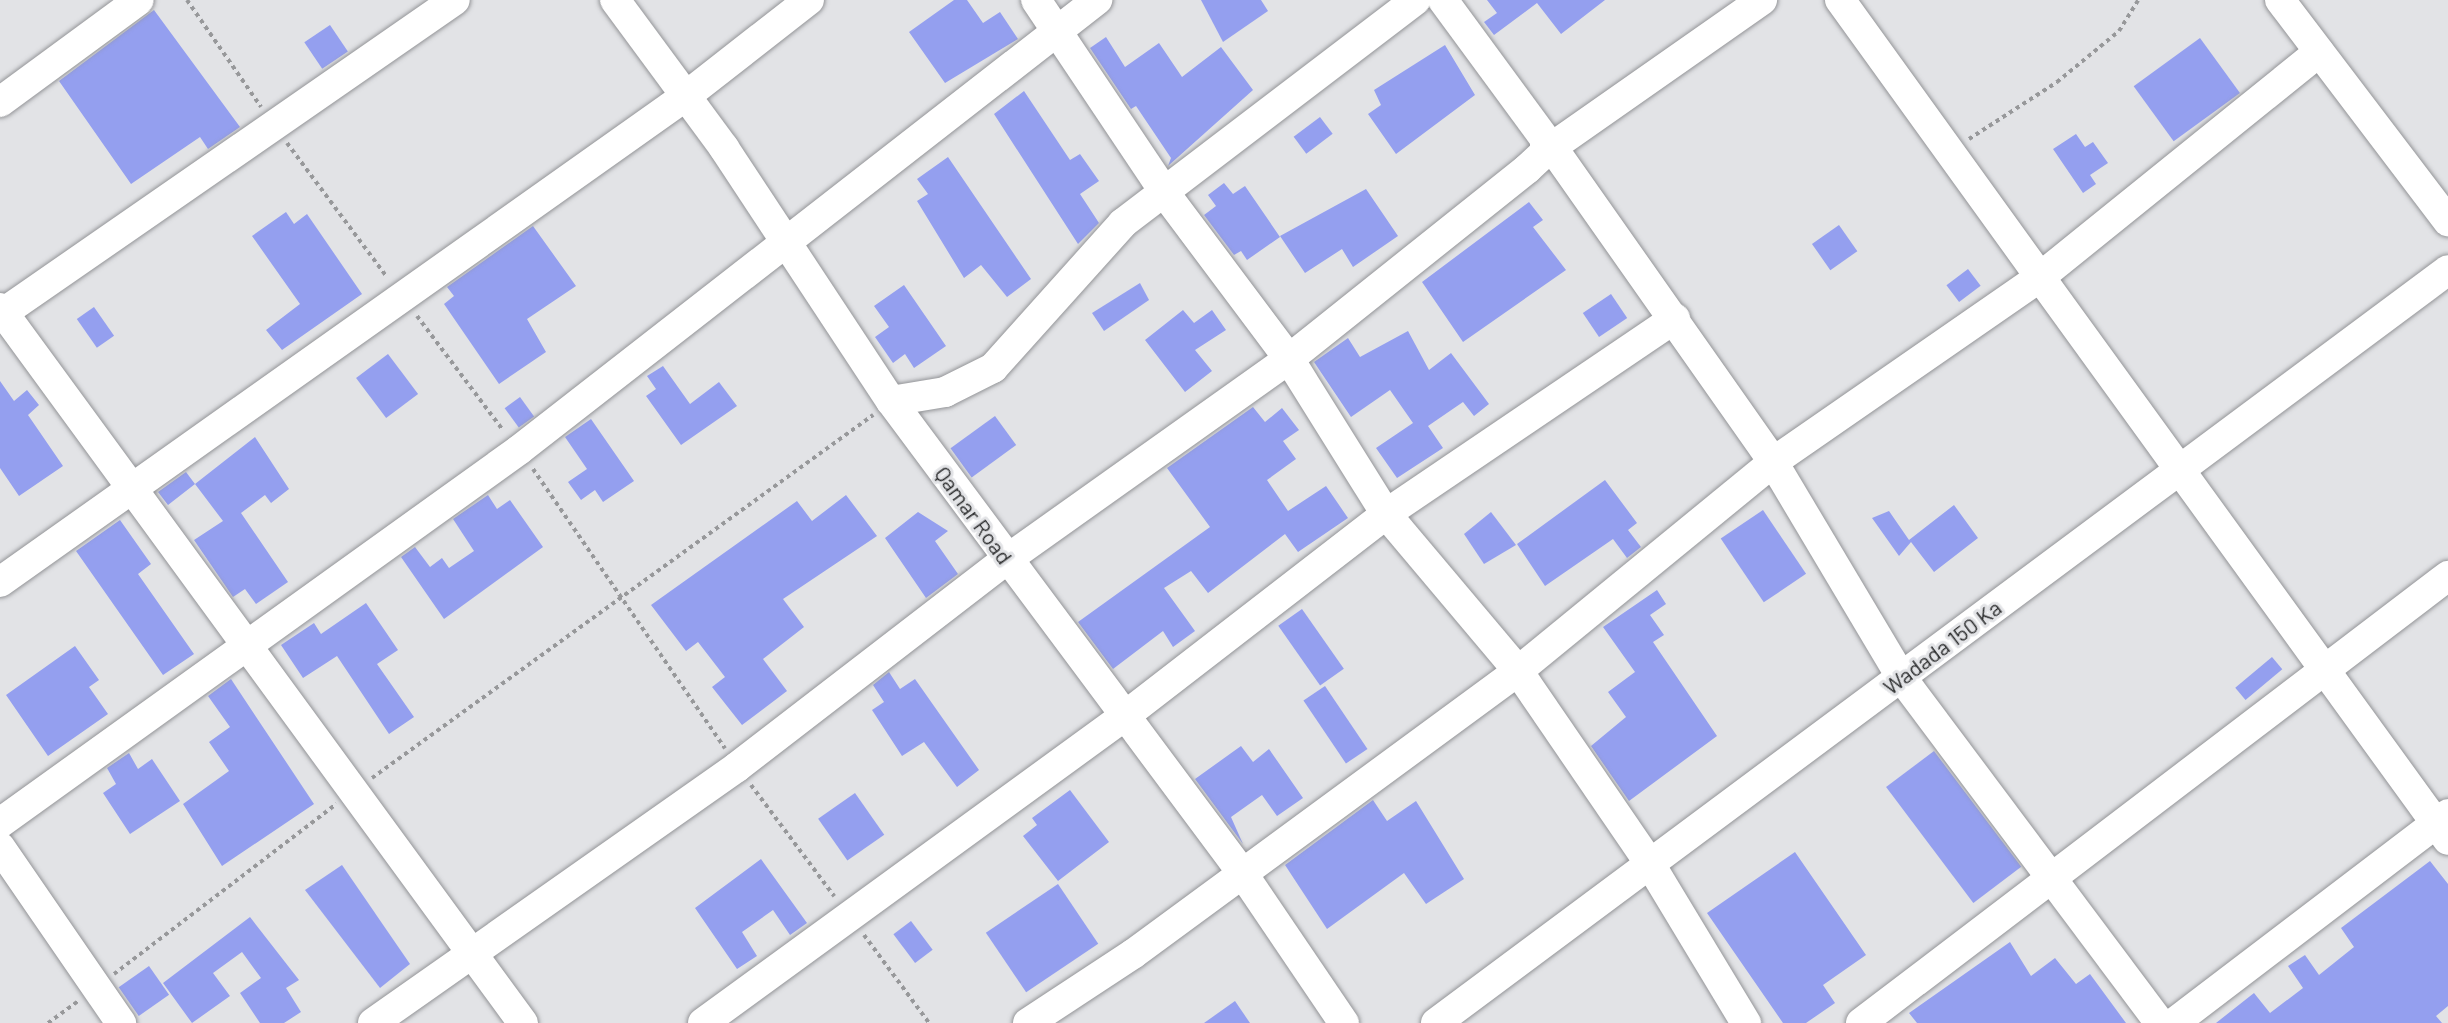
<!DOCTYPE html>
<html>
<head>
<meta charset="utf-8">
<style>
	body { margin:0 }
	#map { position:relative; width:2448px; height:1023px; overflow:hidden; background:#e2e3e6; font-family:Barlow,sans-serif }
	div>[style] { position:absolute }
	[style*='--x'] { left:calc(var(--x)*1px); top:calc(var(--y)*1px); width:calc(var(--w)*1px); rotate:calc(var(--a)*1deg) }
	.building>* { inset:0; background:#949fef; transform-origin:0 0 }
	.path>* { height:4px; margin-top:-2px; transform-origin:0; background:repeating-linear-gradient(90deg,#97989a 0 4px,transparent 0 8px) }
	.roads { filter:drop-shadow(0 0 2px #939497) drop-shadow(0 0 2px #939497) }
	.minor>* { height:30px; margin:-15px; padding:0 15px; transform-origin:15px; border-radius:15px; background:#fff }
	span { translate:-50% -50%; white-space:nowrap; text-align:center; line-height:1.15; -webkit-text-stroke:6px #e2e3e6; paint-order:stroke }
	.street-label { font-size:22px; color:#2b2c2d }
</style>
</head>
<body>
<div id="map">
	<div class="building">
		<div style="clip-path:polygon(954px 0,967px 0,983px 23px,1000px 12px,1018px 39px,945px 83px,909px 32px)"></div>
		<div style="clip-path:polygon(1201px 0,1261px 0,1268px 11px,1223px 42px)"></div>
		<div style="clip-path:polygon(1487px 0,1605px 0,1561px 34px,1537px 3px,1494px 35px,1484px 22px,1497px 13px)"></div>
		<div style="clip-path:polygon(154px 10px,240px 127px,208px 149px,200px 137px,131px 184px,59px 81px)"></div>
		<div style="left:330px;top:25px;width:32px;height:31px;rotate:56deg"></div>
		<div style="clip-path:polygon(1106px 37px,1125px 67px,1159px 43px,1182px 77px,1221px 47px,1253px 90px,1168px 166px,1171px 158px,1136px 106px,1131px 109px,1090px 48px)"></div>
		<div style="left:2200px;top:38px;width:68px;height:82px;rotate:54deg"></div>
		<div style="clip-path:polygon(1445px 45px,1475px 95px,1396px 154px,1368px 114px,1381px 105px,1374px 90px)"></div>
		<div style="clip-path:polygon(1024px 91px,1070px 160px,1080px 154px,1099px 181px,1080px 194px,1099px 223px,1078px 244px,994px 114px)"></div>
		<div style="left:1320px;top:117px;width:21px;height:33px;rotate:53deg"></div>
		<div style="clip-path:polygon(2076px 134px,2085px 147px,2093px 142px,2108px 163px,2090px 175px,2096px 184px,2083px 193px,2053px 149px)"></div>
		<div style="clip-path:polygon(948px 157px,1031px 279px,1007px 297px,981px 265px,964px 278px,917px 201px,928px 194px,917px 179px)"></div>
		<div style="clip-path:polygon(1224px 183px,1233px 194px,1245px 186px,1280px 237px,1247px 260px,1241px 251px,1234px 255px,1204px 215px,1216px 206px,1208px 195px)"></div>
		<div style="clip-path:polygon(1366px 189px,1398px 236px,1353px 267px,1342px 249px,1305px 273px,1280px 236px)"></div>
		<div style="clip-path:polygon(1529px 202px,1543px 220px,1533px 227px,1566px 270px,1463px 342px,1422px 282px)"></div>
		<div style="clip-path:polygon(286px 212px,294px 224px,307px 214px,362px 294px,282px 350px,266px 330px,300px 304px,252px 236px)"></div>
		<div style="left:1839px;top:225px;width:32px;height:33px;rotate:55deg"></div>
		<div style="clip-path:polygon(533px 226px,576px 286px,527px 319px,546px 352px,499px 384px,444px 304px,454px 296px,447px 287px)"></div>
		<div style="left:1968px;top:269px;width:21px;height:27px;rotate:53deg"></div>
		<div style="clip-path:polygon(1140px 283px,1149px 300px,1104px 331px,1092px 313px)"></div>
		<div style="clip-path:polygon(904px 285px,946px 346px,914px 368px,905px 354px,893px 363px,875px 337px,889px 327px,874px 306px)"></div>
		<div style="left:1611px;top:294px;width:29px;height:34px;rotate:56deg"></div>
		<div style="left:94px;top:307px;width:35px;height:21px;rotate:55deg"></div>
		<div style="clip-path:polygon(1183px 310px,1194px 323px,1212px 310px,1226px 330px,1195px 350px,1212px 371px,1185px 392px,1145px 340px)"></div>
		<div style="clip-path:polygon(1408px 331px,1429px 370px,1451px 353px,1489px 404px,1474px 416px,1463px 402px,1428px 426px,1443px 448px,1397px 478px,1376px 448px,1413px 423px,1390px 390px,1351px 417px,1314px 362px,1348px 338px,1360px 357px)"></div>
		<div style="left:388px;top:354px;width:50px;height:40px;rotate:53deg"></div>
		<div style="clip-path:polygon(663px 366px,690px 404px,719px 382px,737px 406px,681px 445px,646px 396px,656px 389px,647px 376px)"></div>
		<div style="clip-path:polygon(0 381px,14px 401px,27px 390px,39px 405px,28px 415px,63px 466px,19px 496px,0 468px)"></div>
		<div style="left:520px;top:397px;width:24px;height:19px;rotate:54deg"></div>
		<div style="clip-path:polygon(1253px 407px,1265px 422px,1282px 408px,1299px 430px,1283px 441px,1296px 459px,1267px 480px,1288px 511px,1326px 486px,1348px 518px,1298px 552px,1285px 534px,1208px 593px,1191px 571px,1164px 588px,1195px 631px,1173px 647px,1163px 631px,1113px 669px,1078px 622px,1210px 527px,1167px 468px)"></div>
		<div style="left:995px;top:416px;width:36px;height:55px;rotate:54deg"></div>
		<div style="clip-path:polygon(591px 419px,634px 481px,603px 502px,595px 490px,581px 500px,568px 482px,587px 469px,565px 437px)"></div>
		<div style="clip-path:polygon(255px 437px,289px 489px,271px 503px,265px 495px,241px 513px,288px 582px,256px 604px,245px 589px,233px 597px,194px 540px,223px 521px,195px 484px,168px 505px,158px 492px,186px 472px,195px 484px)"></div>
		<div style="clip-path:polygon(1605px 480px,1637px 523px,1628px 530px,1641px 547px,1627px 558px,1613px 539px,1545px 586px,1517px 544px)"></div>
		<div style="clip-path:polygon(488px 495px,497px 509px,510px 500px,543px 547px,444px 619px,401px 557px,415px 547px,430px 567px,442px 558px,449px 568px,474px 551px,453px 519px)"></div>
		<div style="clip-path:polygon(846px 495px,877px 536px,783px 599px,804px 627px,763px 659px,787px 691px,742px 725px,712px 687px,725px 677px,698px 642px,686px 651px,651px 605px,797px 501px,812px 521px)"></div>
		<div style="clip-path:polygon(1954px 505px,1978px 538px,1934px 572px,1911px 542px,1899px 556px,1872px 518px,1889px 511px,1909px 540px)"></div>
		<div style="left:1763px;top:510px;width:77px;height:51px;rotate:56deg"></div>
		<div style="clip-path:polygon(918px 512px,948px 531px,935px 541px,958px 574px,926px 598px,885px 538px)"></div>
		<div style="clip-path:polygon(1491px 512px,1516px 545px,1484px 564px,1464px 534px)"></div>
		<div style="clip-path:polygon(120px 520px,151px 564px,138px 574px,194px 654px,163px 675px,76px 551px)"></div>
		<div style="clip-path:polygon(1657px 590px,1666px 604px,1650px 615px,1664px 635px,1653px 642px,1717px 736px,1629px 801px,1591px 746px,1626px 717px,1608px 692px,1635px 672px,1603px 627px)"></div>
		<div style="clip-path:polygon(366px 603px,398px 650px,377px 664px,414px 717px,389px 734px,337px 656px,303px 678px,281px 645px,314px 623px,321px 634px)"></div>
		<div style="left:1302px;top:609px;width:73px;height:29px;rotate:55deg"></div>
		<div style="clip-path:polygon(75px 646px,99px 680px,89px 687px,108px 714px,48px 756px,6px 695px)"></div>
		<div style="left:2272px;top:657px;width:16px;height:48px;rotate:50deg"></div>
		<div style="clip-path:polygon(889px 672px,900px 689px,915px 679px,979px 770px,957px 787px,924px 742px,902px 756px,872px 710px,884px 702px,873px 685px)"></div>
		<div style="clip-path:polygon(231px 679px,314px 804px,222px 866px,183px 804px,229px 771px,209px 742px,230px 727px,208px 696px)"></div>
		<div style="left:1325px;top:686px;width:76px;height:26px;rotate:56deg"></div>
		<div style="clip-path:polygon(1241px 746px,1253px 762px,1269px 749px,1303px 798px,1277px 816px,1262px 795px,1231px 817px,1243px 844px,1195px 779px)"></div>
		<div style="left:1934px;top:751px;width:145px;height:60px;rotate:53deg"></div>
		<div style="clip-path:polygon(129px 753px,138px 769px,152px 759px,180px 801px,130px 834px,103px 793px,116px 784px,107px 768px)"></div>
		<div style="clip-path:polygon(1070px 790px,1109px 842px,1058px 881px,1023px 836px,1037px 825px,1032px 818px)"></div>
		<div style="left:855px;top:793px;width:51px;height:45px;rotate:55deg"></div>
		<div style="clip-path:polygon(1373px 800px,1387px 821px,1416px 801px,1464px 879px,1426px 904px,1404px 873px,1327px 929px,1285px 865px)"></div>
		<div style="clip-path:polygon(1795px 852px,1866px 955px,1823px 985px,1835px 1003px,1806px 1023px,1783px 1023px,1707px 913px)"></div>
		<div style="clip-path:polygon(761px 859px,807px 923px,790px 935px,773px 910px,742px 932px,757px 956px,737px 969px,695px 908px)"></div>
		<div style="clip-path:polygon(2430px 861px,2448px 884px,2448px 1006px,2436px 1016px,2442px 1023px,2216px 1023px,2254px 993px,2270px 1013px,2303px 988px,2288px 966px,2305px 955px,2319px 975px,2354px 947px,2341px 928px)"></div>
		<div style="clip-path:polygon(342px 865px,410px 964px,380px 988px,305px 890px)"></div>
		<div style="left:1058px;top:884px;width:72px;height:87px;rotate:56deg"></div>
		<div style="clip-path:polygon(250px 917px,299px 980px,286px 988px,301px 1012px,284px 1023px,260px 1023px,240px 993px,261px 978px,242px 952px,213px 973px,230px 996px,192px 1023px,163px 983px)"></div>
		<div style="left:911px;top:921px;width:36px;height:22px;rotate:53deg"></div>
		<div style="clip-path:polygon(2010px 942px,2031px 976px,2055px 958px,2076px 984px,2090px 974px,2126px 1023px,1917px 1023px,1909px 1013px)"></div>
		<div style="left:149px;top:966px;width:35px;height:37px;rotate:55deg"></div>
		<div style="clip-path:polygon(1235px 1001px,1250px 1023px,1204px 1023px)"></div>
	</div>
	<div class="path">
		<div style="--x:187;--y:0;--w:130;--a:55.3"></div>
		<div style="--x:1969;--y:139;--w:105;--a:-32.9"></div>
		<div style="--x:2057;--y:82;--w:80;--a:-39.4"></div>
		<div style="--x:2119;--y:31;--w:36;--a:-58"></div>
		<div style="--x:287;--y:143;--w:167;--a:53.3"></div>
		<div style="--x:417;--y:316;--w:143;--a:53"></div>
		<div style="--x:533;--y:469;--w:339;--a:55.5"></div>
		<div style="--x:372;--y:778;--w:619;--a:-35.93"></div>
		<div style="--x:751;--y:785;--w:139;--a:53.2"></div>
		<div style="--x:864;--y:935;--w:109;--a:53.5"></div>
		<div style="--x:114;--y:974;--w:280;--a:-37.4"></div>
		<div style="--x:48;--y:1023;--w:37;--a:-36"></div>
	</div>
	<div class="roads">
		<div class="minor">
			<div style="--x:615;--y:0;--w:184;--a:53.6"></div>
			<div style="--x:724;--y:148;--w:303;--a:56.6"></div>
			<div style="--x:891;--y:401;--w:590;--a:53.34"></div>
			<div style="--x:1243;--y:874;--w:180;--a:55.9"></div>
			<div style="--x:1036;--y:0;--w:236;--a:56.2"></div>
			<div style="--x:1167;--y:196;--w:204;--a:53.2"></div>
			<div style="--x:1289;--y:359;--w:183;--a:58"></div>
			<div style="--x:1386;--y:514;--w:205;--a:49.9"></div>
			<div style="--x:1518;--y:671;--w:234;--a:55.6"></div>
			<div style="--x:1650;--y:864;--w:186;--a:58.9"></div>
			<div style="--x:2280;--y:0;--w:278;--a:52.8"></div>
			<div style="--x:2319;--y:52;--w:358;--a:141.1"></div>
			<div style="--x:2040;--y:277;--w:695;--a:54.07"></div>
			<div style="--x:0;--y:102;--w:172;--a:-36.3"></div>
			<div style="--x:1552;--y:147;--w:385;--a:54.9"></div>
			<div style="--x:1773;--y:462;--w:250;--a:59.2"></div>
			<div style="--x:1901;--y:677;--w:432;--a:53.2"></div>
			<div style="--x:1545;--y:152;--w:265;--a:-35"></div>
			<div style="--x:0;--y:308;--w:886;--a:53.82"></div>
			<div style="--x:0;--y:315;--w:553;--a:-34.7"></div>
			<div style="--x:891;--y:401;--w:55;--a:-9.5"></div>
			<div style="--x:945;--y:392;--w:54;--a:-26.6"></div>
			<div style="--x:993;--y:368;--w:195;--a:-48.1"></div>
			<div style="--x:1123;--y:223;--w:368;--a:-37.3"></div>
			<div style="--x:0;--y:582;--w:841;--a:-35.32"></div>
			<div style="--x:686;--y:96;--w:156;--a:-38"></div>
			<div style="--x:0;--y:823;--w:639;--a:-35.7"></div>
			<div style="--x:519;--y:450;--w:733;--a:-37.9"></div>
			<div style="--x:0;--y:847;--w:214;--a:55.5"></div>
			<div style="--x:373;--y:1023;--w:445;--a:-35.1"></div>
			<div style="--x:737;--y:767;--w:339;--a:-37.6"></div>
			<div style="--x:1006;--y:560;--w:347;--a:-35.4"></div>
			<div style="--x:1289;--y:359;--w:305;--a:-38.6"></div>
			<div style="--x:1527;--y:169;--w:25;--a:-43"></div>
			<div style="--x:1545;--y:152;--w:13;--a:-90"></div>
			<div style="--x:1545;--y:139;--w:172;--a:-126.3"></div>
			<div style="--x:703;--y:1023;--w:523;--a:-36.06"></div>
			<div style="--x:1126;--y:715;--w:329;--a:-37.7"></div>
			<div style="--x:1386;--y:514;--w:349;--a:-34.1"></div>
			<div style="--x:1028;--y:1023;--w:126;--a:-33.3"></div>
			<div style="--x:1133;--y:954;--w:478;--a:-36.3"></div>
			<div style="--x:1518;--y:671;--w:330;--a:-39.3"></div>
			<div style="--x:1773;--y:462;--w:325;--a:-34.7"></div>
			<div style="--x:2040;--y:277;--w:342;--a:-125.8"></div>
			<div style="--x:1436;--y:1023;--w:1261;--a:-36.65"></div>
			<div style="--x:1861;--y:1023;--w:738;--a:-37.29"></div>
			<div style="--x:2174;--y:1023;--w:345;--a:-37.3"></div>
		</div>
	</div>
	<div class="street-label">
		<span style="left:974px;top:515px;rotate:54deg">Qamar Road</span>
		<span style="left:1942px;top:647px;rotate:-37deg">Wadada 150 Ka</span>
	</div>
</div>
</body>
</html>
